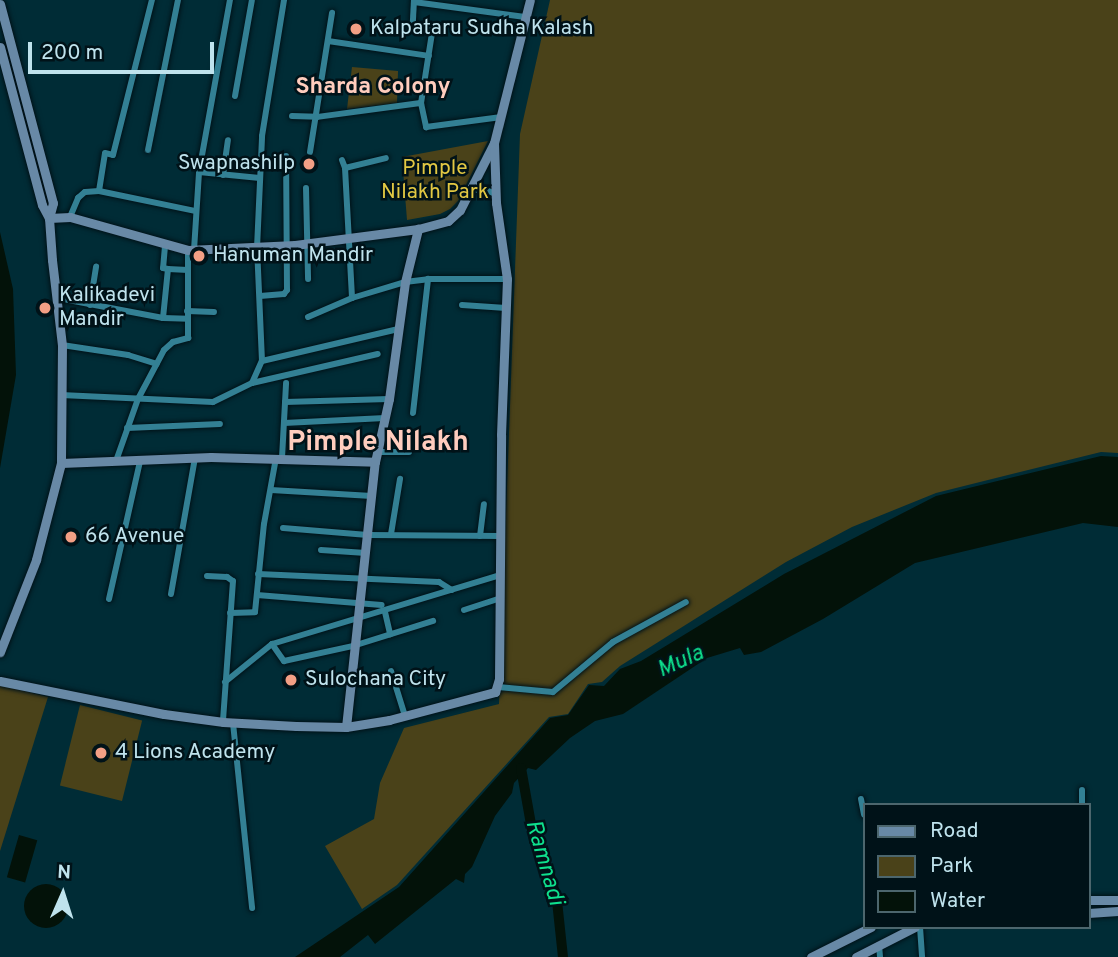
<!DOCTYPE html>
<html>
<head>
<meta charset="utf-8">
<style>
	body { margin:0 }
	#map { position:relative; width:1118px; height:957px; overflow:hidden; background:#002c36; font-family:Overpass,sans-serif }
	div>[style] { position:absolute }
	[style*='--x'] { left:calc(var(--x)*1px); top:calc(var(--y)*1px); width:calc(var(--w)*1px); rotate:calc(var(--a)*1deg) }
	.green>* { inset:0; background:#4a4219; transform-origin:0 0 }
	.water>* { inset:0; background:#031209; transform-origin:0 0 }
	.round { border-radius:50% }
	.river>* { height:10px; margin:-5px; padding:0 5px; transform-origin:5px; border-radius:5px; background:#031209 }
	.roads { filter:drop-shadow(0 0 2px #001218) drop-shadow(0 0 2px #001218) }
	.street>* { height:6px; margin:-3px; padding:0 3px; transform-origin:3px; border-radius:3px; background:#338094 }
	.secondary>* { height:9px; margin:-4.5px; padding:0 4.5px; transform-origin:4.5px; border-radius:4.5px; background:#6889a6 }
	.dots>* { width:19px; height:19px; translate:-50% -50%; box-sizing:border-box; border:4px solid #001218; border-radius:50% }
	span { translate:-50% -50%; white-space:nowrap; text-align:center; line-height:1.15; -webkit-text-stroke:5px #001218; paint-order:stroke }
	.poi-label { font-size:21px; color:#bfe3ed }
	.left { translate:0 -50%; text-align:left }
	.right { translate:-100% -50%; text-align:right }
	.park-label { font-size:21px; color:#e2c843 }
	.neighbourhood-label { font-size:23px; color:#ffcdbe; font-weight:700 }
	.water-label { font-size:23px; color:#0ee18e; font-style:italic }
	.district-label { font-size:28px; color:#ffcdbe; font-weight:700 }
	.legend { position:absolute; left:863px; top:803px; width:228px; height:126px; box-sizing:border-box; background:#001218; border:2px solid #4c666d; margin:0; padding:9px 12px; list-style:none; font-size:21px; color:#bfe3ed }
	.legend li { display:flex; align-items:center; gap:14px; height:35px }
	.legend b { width:35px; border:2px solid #4c666d }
	.north { position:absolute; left:28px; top:859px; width:70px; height:70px; -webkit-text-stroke:5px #001218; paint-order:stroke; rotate:3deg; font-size:19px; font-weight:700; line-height:28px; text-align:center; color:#bfe3ed }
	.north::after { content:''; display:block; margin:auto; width:24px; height:32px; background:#bfe3ed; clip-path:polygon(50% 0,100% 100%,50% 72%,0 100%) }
	.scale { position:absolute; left:28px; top:42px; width:186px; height:32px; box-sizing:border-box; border:4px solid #bfe3ed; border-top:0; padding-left:9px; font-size:21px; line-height:24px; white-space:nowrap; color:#bfe3ed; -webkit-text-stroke:5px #001218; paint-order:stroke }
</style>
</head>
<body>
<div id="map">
	<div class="green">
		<div style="clip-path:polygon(550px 0,1118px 0,1118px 453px,1101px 452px,936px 493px,852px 527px,786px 562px,620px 666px,602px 682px,588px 684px,568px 714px,549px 717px,397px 885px,362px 909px,325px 846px,374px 819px,380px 783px,404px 728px,499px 704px,520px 134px)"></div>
		<div style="clip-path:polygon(352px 67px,398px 71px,397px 103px,347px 109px)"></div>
		<div style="clip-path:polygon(488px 141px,458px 201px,450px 209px,440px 214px,407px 220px,402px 157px)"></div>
		<div style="clip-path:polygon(0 685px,48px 697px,0 851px)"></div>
		<div style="left:80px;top:705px;width:64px;height:83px;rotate:14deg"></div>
	</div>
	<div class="water">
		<div style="clip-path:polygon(0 232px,13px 289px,16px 375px,0 468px)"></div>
		<div style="clip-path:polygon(1101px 456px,1118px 457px,1118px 527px,1083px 523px,915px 563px,823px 619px,761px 652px,744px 655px,740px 648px,707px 658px,623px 714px,595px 721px,570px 738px,536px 770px,528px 768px,514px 783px,512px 793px,495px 816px,472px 867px,465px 874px,464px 883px,456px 879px,375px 944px,368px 935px,340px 957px,295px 957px,399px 887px,550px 718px,568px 715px,589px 685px,604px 686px,620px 669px,641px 661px,784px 574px,936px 496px)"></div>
		<div style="left:19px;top:835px;width:19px;height:44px;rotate:16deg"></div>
		<div class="round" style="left:24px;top:884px;width:44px;height:44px"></div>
	</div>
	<div class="river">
		<div style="--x:521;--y:768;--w:74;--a:79.9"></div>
		<div style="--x:534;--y:841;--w:31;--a:63"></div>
		<div style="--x:548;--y:869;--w:33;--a:74"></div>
		<div style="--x:557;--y:901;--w:56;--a:83.9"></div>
	</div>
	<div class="roads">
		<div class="street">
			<div style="--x:414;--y:0;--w:22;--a:93"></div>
			<div style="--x:413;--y:22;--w:6;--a:45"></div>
			<div style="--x:417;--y:26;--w:14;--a:8"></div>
			<div style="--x:414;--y:2;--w:112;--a:7.7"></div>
			<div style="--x:432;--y:33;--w:71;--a:98.9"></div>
			<div style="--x:421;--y:103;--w:25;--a:78"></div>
			<div style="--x:426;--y:127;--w:76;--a:-7.6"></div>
			<div style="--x:328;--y:41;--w:102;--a:8.4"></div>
			<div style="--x:235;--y:96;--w:97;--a:-80"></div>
			<div style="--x:292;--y:116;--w:25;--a:2"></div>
			<div style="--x:317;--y:117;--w:105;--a:-7.7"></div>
			<div style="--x:148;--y:150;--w:153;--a:-78.7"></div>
			<div style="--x:310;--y:152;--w:141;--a:-81"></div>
			<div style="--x:342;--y:160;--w:9;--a:69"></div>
			<div style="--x:345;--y:168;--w:42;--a:-13.7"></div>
			<div style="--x:345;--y:168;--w:130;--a:86.9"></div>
			<div style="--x:199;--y:172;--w:61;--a:5.6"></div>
			<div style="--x:223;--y:175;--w:35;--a:-82"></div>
			<div style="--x:306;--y:188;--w:91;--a:88.7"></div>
			<div style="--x:471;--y:190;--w:13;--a:-4"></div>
			<div style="--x:484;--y:189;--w:12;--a:24"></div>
			<div style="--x:99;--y:191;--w:38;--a:-81"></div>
			<div style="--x:105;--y:153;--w:8;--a:14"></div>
			<div style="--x:113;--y:155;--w:160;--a:-75.9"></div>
			<div style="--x:70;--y:217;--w:21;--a:-67"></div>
			<div style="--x:78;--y:198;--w:9;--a:-41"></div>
			<div style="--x:85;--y:192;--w:14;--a:-4"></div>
			<div style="--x:99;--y:191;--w:99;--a:11.7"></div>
			<div style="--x:165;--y:246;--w:22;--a:95"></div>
			<div style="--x:163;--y:268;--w:5;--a:11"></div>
			<div style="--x:194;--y:250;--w:78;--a:-86.3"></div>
			<div style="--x:199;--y:172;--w:175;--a:-79.8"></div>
			<div style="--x:260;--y:296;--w:24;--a:-5"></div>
			<div style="--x:284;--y:294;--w:5;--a:-53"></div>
			<div style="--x:287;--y:290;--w:134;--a:-90.4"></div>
			<div style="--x:58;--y:298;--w:107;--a:10.8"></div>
			<div style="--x:163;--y:318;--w:25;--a:2"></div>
			<div style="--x:90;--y:305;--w:39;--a:-81"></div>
			<div style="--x:462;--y:305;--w:44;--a:3.9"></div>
			<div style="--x:187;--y:311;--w:27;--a:2"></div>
			<div style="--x:308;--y:317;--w:48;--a:-23.4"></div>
			<div style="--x:352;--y:298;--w:55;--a:-16.8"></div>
			<div style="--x:405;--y:282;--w:23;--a:-7"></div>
			<div style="--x:428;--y:279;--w:79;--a:0"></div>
			<div style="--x:163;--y:318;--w:49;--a:-84.2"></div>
			<div style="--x:168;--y:269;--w:20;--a:3"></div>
			<div style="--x:62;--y:345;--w:67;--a:8.6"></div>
			<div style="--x:128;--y:355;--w:30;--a:17"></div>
			<div style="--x:262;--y:361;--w:140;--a:-13.2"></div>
			<div style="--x:252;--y:383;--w:129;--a:-13"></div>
			<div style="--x:61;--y:395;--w:152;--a:2.6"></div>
			<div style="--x:213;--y:402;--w:43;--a:-26"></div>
			<div style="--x:252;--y:383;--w:24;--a:-66"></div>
			<div style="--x:262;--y:361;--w:113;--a:-92.5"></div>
			<div style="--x:257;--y:248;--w:112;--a:-87.4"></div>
			<div style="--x:262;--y:136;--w:138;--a:-80.8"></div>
			<div style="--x:285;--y:402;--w:104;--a:-1.7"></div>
			<div style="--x:413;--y:413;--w:135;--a:-83.6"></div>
			<div style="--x:284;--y:423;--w:101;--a:-2.8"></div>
			<div style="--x:127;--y:428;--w:93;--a:-2.5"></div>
			<div style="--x:379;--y:452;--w:30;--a:0"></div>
			<div style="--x:282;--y:458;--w:75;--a:-86.9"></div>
			<div style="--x:116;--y:461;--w:66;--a:-70.5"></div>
			<div style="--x:138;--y:399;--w:55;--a:-62"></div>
			<div style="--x:164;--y:350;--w:12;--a:-42"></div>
			<div style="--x:173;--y:342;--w:16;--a:-15"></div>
			<div style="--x:188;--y:338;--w:88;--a:-90"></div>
			<div style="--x:271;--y:490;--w:101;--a:3.4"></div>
			<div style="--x:283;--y:528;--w:85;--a:4.7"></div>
			<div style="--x:368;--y:535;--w:133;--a:0.4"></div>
			<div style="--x:391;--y:534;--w:56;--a:-80.7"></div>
			<div style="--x:480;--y:536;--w:32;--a:-83"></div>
			<div style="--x:321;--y:550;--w:45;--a:3.8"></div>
			<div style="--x:258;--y:574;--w:181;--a:2.5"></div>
			<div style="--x:439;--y:582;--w:15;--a:32"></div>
			<div style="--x:207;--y:576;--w:20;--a:3"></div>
			<div style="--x:227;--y:577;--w:7;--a:34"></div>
			<div style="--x:233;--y:581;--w:141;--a:94.1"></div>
			<div style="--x:171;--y:594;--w:138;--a:-80"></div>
			<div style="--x:257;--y:595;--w:125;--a:4.6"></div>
			<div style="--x:109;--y:599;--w:141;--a:-77.3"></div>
			<div style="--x:464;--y:610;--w:38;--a:-18"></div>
			<div style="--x:385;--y:612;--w:23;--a:77"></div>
			<div style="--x:230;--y:613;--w:25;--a:-2"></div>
			<div style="--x:255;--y:612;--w:88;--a:-84.2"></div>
			<div style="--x:264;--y:524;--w:67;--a:-79.7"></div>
			<div style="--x:272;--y:644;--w:21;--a:55"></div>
			<div style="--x:284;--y:661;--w:71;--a:-12.3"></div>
			<div style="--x:353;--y:646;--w:84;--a:-17.4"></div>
			<div style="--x:391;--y:671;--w:47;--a:72.7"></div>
			<div style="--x:225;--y:682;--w:60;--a:-39"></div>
			<div style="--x:272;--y:644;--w:238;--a:-16.8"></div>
			<div style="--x:498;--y:687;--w:55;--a:5.2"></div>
			<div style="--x:553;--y:692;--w:78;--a:-39.8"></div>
			<div style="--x:613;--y:642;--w:83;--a:-28.7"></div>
			<div style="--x:233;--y:723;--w:186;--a:84.1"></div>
			<div style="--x:861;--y:799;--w:16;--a:79"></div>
			<div style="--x:1082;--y:805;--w:15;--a:-90"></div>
			<div style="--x:920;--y:927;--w:30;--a:86"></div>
			<div style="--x:879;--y:945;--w:12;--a:85"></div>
		</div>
		<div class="secondary">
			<div style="--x:0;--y:4;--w:206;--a:75.1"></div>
			<div style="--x:53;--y:203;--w:16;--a:105"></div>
			<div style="--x:49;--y:218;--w:42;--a:85.9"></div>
			<div style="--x:52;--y:260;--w:86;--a:83.3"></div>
			<div style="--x:62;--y:345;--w:118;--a:90.5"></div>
			<div style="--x:61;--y:463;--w:100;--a:104.5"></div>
			<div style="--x:36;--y:560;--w:99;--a:111.4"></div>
			<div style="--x:0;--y:47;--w:163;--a:75.1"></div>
			<div style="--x:42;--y:205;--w:15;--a:62"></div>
			<div style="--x:49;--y:218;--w:21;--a:-3"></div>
			<div style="--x:70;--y:217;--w:123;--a:15.6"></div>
			<div style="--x:188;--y:250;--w:107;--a:-2.7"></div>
			<div style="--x:295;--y:245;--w:124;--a:-7.4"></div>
			<div style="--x:418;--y:229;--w:31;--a:-15"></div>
			<div style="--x:448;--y:221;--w:16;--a:-43"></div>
			<div style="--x:460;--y:210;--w:73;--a:-63.1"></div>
			<div style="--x:61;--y:463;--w:150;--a:-2.3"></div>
			<div style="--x:211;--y:457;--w:164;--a:1.7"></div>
			<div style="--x:0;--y:681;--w:167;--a:11.4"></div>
			<div style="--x:164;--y:714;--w:60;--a:7.7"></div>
			<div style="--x:223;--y:722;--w:73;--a:3.1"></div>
			<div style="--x:296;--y:726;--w:50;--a:1.1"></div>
			<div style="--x:346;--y:727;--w:44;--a:-9.2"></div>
			<div style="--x:389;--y:720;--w:110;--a:-14.8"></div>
			<div style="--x:495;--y:692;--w:14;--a:-73"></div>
			<div style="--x:499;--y:679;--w:244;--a:-89.5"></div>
			<div style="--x:501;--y:435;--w:156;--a:-87.8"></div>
			<div style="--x:507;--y:279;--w:77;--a:-98.2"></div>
			<div style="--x:496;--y:203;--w:60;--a:-91.9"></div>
			<div style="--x:494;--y:143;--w:147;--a:-75.9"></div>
			<div style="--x:346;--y:727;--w:267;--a:-83.8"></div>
			<div style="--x:375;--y:462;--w:65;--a:-77.5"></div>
			<div style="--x:389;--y:399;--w:118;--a:-82.2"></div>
			<div style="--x:405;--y:282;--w:55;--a:-76.2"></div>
			<div style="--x:1088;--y:900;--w:30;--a:0"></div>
			<div style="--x:1088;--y:913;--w:30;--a:-4"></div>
			<div style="--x:811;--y:957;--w:67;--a:-26.6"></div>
			<div style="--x:856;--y:957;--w:66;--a:-27"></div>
		</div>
	</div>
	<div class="dots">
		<div style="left:356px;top:29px;background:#f39f85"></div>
		<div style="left:309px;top:164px;background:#f39f85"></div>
		<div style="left:199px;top:256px;background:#f39f85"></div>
		<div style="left:45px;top:308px;background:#f39f85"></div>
		<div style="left:71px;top:537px;background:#f39f85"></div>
		<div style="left:291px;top:680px;background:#f39f85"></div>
		<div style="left:101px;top:753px;background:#f39f85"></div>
	</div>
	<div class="poi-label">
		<span class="left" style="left:370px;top:29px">Kalpataru Sudha Kalash</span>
		<span class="right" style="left:295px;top:164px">Swapnashilp</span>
		<span class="left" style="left:213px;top:256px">Hanuman Mandir</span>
		<span class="left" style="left:59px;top:308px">Kalikadevi<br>Mandir</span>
		<span class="left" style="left:85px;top:537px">66 Avenue</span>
		<span class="left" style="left:305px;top:680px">Sulochana City</span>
		<span class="left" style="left:115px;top:753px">4 Lions Academy</span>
	</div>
	<div class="park-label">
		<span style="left:435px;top:181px">Pimple<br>Nilakh Park</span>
	</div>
	<div class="neighbourhood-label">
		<span style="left:373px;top:88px">Sharda Colony</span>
	</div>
	<div class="water-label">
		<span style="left:681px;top:663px;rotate:-24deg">Mula</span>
		<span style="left:543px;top:863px;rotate:74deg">Ramnadi</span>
	</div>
	<div class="district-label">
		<span style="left:378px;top:443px">Pimple Nilakh</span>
	</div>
	<ul class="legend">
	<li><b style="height:9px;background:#6889a6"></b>Road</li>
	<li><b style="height:19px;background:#4a4219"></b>Park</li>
	<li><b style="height:19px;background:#031209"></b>Water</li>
	</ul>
	<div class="north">N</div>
	<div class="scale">200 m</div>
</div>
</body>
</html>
